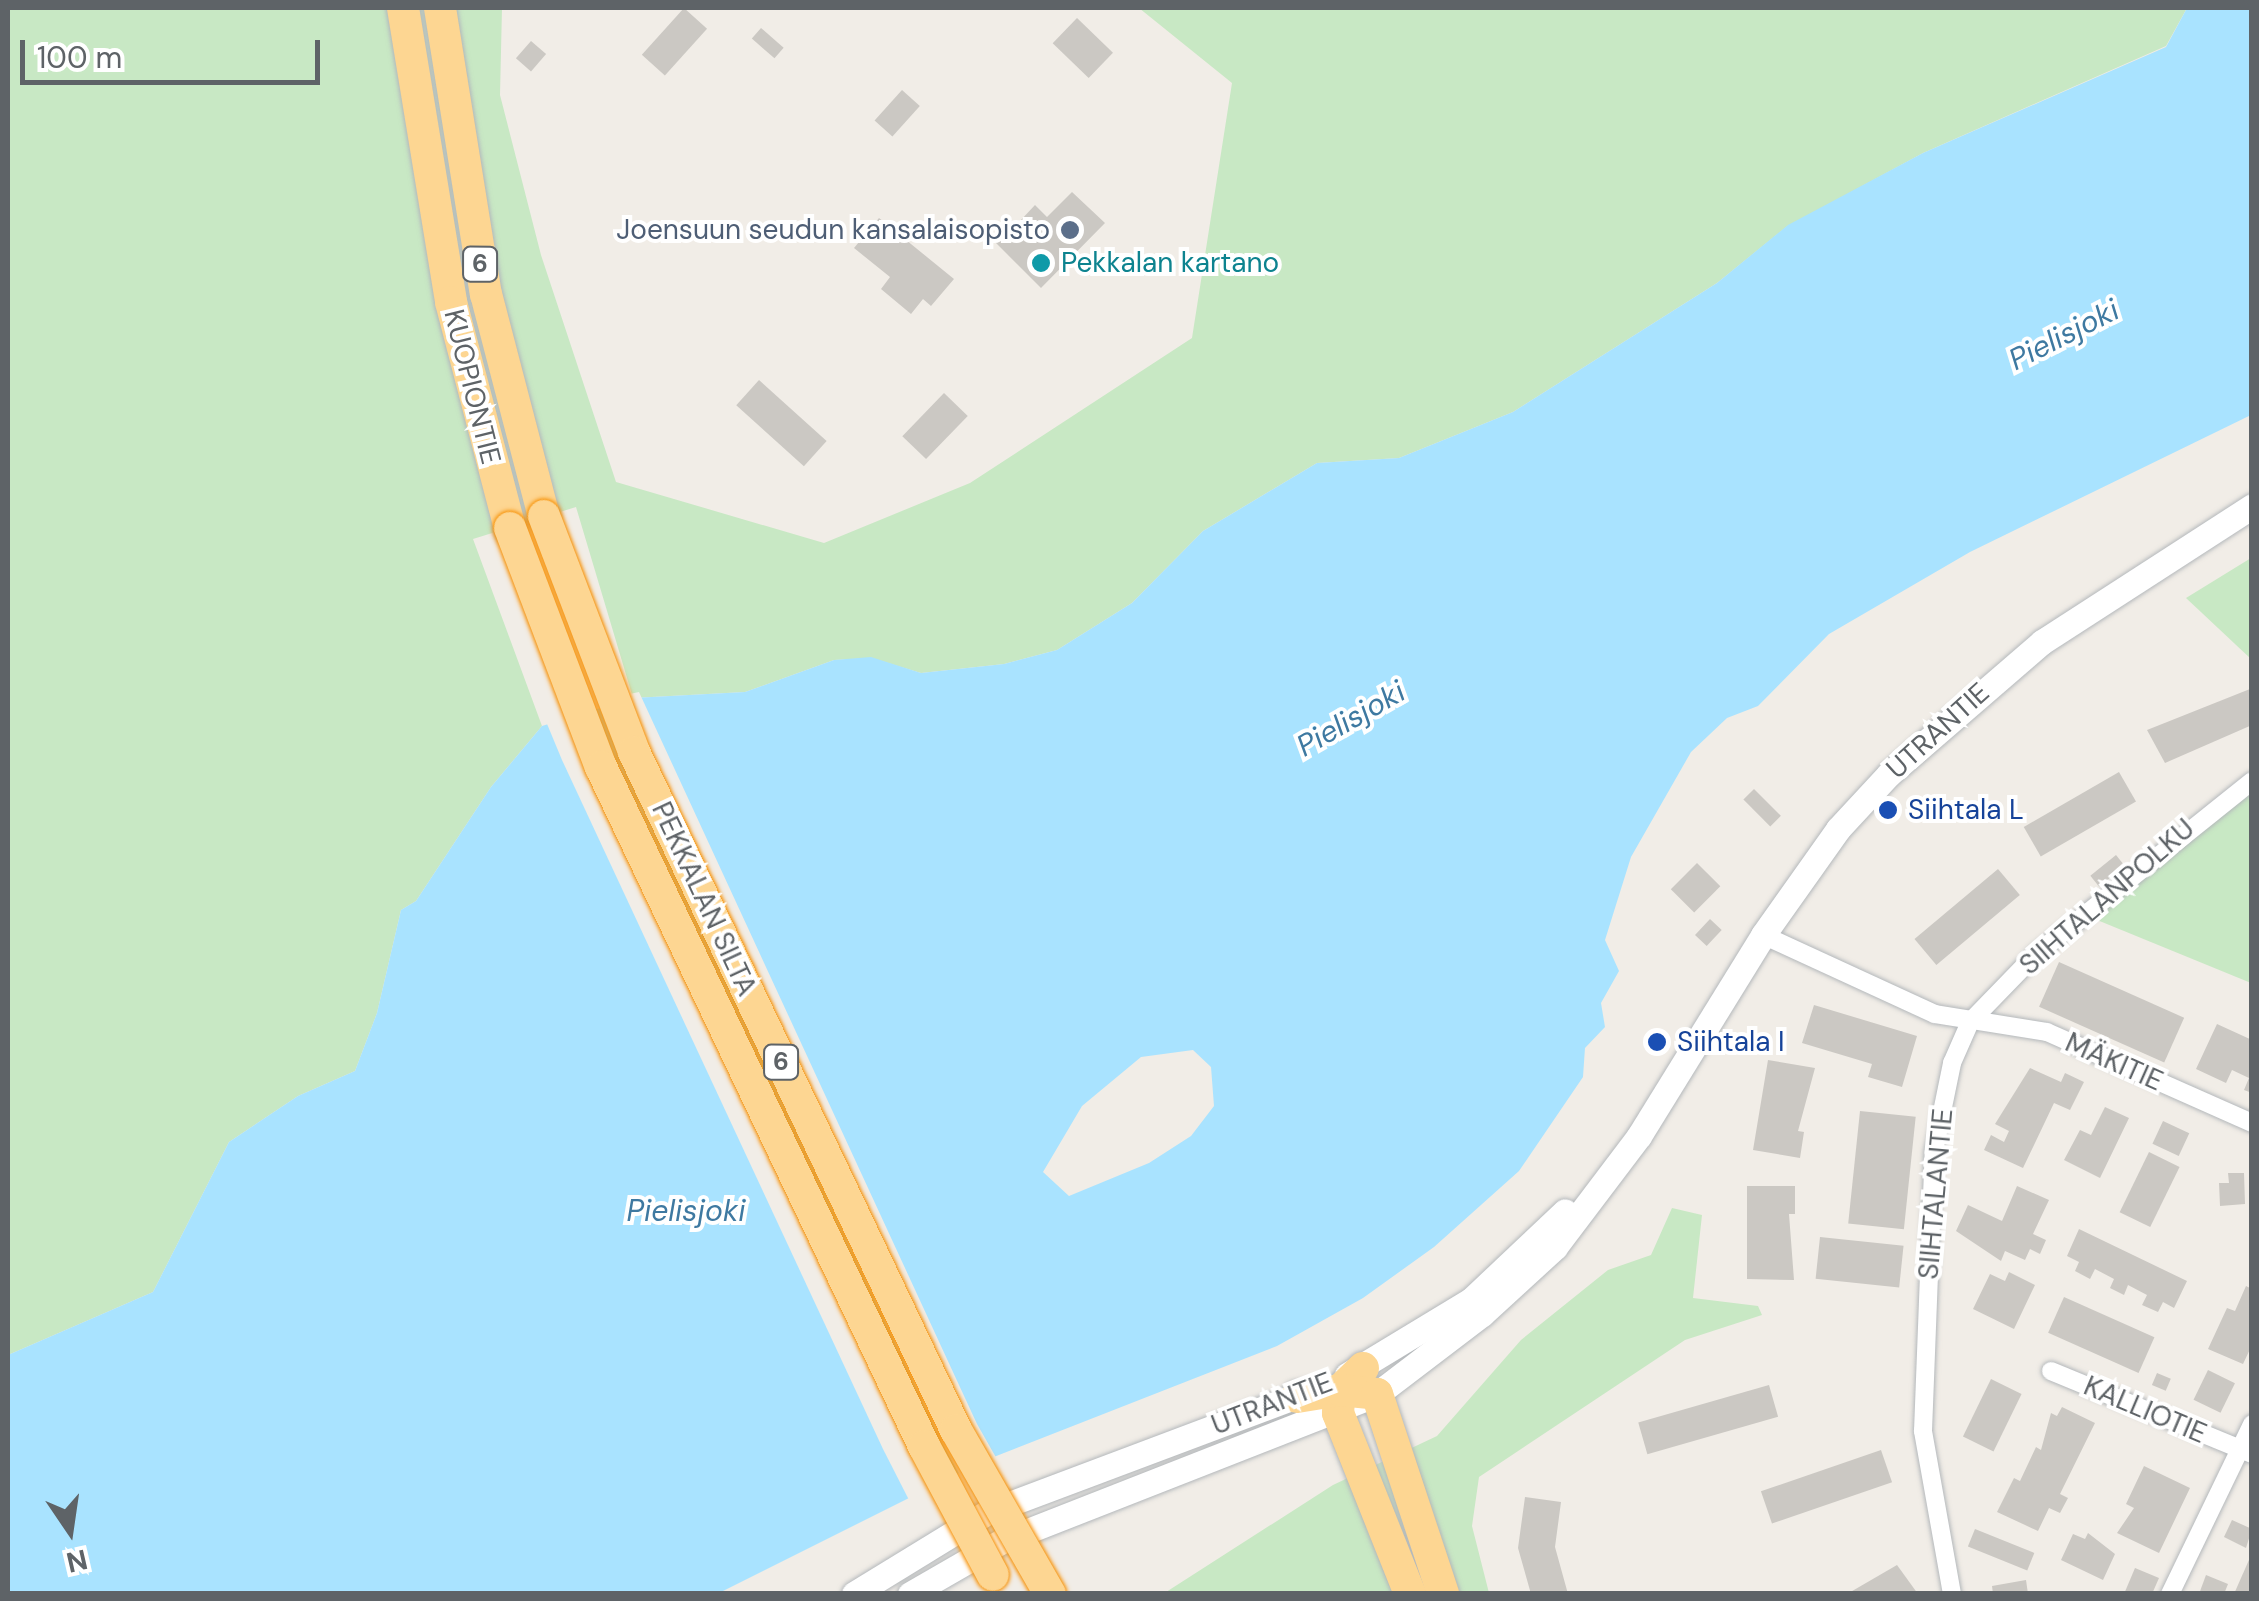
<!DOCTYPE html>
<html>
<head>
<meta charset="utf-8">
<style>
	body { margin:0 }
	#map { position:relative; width:2259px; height:1601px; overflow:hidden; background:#f1ede7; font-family:"DM Sans",sans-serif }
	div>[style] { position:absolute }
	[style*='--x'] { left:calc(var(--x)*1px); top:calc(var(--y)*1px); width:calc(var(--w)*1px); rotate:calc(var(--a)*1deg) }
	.green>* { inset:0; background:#c8e8c4 }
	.water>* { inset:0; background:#a9e3ff }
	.pier>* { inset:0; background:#f1ede7 }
	.building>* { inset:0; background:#cbc8c3; transform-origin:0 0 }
	.roads { filter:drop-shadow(0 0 2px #b4b8bb) drop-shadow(0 0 2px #b4b8bb) }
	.minor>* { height:18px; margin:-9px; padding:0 9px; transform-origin:9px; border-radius:9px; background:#fff }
	.secondary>* { height:25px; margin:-12.5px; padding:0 12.5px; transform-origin:12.5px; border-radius:12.5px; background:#fff }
	.motorway>* { height:32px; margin:-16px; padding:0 16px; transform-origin:16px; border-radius:16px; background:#fdd692 }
	.bridges { filter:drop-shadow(0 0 2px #f78f00) drop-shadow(0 0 2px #f78f00) }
	.motorway-bridge>* { height:32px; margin:-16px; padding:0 16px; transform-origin:16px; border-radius:16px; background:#fdd692 }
	.dots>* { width:28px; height:28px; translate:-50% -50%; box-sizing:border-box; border:5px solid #fff; border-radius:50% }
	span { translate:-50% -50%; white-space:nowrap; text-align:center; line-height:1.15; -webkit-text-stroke:8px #fff; paint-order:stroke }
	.shield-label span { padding:2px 8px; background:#fff; border:2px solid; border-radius:8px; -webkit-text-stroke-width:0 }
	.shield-label { font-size:25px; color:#5e6367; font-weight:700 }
	.service-label { font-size:28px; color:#4e5e75 }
	.right { translate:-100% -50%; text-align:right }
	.culture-label { font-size:28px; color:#0d838f }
	.left { translate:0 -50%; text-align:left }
	.street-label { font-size:28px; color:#5e6367 }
	.transit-label { font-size:28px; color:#164399 }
	.water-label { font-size:30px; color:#3e79a1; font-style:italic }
	.frame { position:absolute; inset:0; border:10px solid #5e6367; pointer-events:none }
	.north { position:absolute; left:20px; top:1481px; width:100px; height:100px; -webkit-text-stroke:8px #fff; paint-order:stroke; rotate:167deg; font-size:28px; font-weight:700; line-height:40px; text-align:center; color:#5e6367 }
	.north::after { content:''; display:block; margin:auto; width:35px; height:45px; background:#5e6367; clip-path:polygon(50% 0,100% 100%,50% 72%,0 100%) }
	.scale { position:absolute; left:20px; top:40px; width:300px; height:45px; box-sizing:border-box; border:5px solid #5e6367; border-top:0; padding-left:12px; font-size:30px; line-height:35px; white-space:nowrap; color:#5e6367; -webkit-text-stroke:8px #fff; paint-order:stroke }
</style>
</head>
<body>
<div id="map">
	<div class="green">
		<div style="clip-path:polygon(8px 8px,502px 8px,500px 95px,541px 255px,616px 482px,824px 543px,970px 483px,1192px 338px,1232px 83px,1139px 8px,2187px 8px,2166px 46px,1923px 153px,1785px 228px,1717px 283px,1513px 412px,1399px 458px,1317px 463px,1203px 531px,1132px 603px,1057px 650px,1004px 664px,921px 673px,871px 658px,834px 660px,745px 692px,633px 698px,576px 507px,473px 539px,542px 726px,491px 787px,416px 901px,401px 910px,377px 1013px,355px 1071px,298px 1096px,229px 1142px,153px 1292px,8px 1355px)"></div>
		<div style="clip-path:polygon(2251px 558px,2251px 659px,2186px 598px)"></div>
		<div style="clip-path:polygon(2251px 781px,2251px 983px,2080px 913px)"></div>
		<div style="clip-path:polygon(1672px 1208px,1702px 1215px,1693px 1298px,1758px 1306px,1762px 1315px,1685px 1340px,1479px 1477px,1472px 1526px,1489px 1593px,1163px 1594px,1333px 1485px,1437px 1436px,1521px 1340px,1608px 1270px,1651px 1255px)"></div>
	</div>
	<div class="water">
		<div style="clip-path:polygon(evenodd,2187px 8px,2251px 8px,2251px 415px,1970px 552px,1829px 634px,1758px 706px,1727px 718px,1691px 752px,1631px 857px,1605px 940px,1619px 971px,1601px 1003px,1605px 1027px,1585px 1048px,1583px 1077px,1519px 1171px,1434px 1247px,1363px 1298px,1277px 1346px,981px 1462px,717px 1594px,8px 1593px,8px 1355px,153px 1292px,229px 1142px,298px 1096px,355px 1071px,377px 1013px,401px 910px,416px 901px,491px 787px,542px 726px,633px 698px,745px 692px,834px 660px,871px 657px,921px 673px,1004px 664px,1057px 650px,1132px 603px,1203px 531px,1317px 463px,1399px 458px,1513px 412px,1717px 283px,1788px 225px,1923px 153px,2166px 47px,2187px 8px,1193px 1050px,1211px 1067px,1214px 1106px,1191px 1136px,1149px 1163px,1069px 1196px,1043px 1172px,1082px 1106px,1141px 1057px,1193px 1050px)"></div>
	</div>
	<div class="pier">
		<div style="clip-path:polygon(639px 692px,977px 1424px,998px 1461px,961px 1477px,942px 1443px,608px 730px,597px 701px)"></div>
		<div style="clip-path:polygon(573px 707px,601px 729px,954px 1480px,909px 1500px,883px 1449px,562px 760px,545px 719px)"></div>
	</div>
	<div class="building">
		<div style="left:684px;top:8px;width:31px;height:63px;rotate:42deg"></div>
		<div style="left:1077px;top:18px;width:50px;height:35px;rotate:44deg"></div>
		<div style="left:761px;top:28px;width:30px;height:14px;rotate:41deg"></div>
		<div style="left:531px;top:41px;width:20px;height:23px;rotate:41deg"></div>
		<div style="left:902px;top:90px;width:24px;height:41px;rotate:42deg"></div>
		<div style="clip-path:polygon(1072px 192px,1105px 223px,1041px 288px,991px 238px,1006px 223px,1022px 239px,1031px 231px,1020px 221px,1035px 205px,1047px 217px)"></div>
		<div style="clip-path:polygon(879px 218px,954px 279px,931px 306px,923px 299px,911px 314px,881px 289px,890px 277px,854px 248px)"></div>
		<div style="left:759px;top:380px;width:91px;height:34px;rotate:42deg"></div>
		<div style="left:944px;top:393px;width:33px;height:60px;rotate:44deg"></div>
		<div style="clip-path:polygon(2250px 689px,2252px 725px,2165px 763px,2147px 730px)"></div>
		<div style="left:2119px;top:772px;width:34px;height:110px;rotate:60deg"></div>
		<div style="left:1754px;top:789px;width:38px;height:15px;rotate:45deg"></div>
		<div style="left:2116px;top:855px;width:14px;height:33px;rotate:51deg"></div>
		<div style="left:1697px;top:863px;width:33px;height:37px;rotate:45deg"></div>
		<div style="left:1998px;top:869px;width:34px;height:109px;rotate:50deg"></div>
		<div style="left:1710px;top:919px;width:16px;height:22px;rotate:43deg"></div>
		<div style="left:2059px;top:962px;width:137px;height:49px;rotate:24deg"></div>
		<div style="clip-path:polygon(1814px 1005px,1917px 1036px,1902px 1087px,1868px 1077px,1872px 1064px,1802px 1043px)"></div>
		<div style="clip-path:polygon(2217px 1024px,2252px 1040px,2252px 1093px,2244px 1090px,2249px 1078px,2232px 1070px,2226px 1083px,2196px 1069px)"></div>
		<div style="clip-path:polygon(1768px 1060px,1815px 1068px,1798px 1131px,1804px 1132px,1800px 1158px,1753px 1150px)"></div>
		<div style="clip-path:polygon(2030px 1068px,2061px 1082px,2065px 1073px,2084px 1082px,2070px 1110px,2054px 1103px,2023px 1168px,1984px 1150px,1991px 1135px,2004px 1142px,2009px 1131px,1995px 1124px)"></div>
		<div style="clip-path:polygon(2105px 1107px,2129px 1118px,2100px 1178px,2064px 1160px,2080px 1130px,2091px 1135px)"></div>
		<div style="left:1860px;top:1111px;width:56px;height:113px;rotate:6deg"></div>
		<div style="left:2163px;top:1121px;width:29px;height:25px;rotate:25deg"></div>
		<div style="left:2149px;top:1152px;width:34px;height:67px;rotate:26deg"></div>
		<div style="clip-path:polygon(2228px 1173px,2244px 1173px,2245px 1204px,2220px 1206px,2219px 1183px,2229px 1183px)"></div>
		<div style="clip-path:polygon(1747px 1186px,1795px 1186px,1795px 1214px,1789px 1214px,1794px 1280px,1747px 1279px)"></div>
		<div style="clip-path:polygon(2017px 1186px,2049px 1200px,2033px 1234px,2046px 1240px,2040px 1254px,2030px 1249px,2025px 1260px,2005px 1251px,2001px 1261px,1956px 1231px,1968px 1205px,2002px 1221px)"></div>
		<div style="clip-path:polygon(2079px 1229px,2187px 1281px,2174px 1308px,2163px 1302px,2158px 1312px,2142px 1305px,2147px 1295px,2128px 1285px,2124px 1295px,2110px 1288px,2114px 1279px,2095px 1269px,2090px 1279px,2075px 1271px,2079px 1262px,2067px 1256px)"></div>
		<div style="left:1820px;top:1237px;width:84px;height:42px;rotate:6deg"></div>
		<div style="clip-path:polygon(2009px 1272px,2035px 1285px,2014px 1329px,1973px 1309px,1990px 1274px,2005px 1281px)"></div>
		<div style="clip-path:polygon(2246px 1286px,2252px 1289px,2252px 1345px,2243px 1364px,2208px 1349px,2227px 1308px,2235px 1311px)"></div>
		<div style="left:2064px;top:1297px;width:99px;height:39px;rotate:24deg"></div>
		<div style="left:2208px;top:1370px;width:30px;height:33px;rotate:26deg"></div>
		<div style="left:2157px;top:1373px;width:15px;height:13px;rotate:23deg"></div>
		<div style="left:1991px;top:1379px;width:34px;height:64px;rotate:26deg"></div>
		<div style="left:1769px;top:1385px;width:33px;height:136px;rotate:74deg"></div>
		<div style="clip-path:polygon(2062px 1407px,2095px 1423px,2060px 1494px,2068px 1498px,2060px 1513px,2049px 1508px,2038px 1531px,1997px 1512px,2014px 1478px,2020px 1481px,2036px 1447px,2041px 1450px,2051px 1413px,2057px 1416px)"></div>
		<div style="left:1881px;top:1450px;width:34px;height:127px;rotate:71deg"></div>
		<div style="clip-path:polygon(2144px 1466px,2190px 1488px,2159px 1553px,2117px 1533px,2134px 1508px,2126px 1504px)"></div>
		<div style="clip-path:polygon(1525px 1497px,1561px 1502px,1555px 1547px,1568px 1594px,1531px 1594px,1518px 1548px)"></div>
		<div style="clip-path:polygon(2232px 1520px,2252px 1529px,2246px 1548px,2224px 1537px)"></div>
		<div style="left:1975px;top:1529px;width:64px;height:19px;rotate:22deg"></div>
		<div style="clip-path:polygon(2088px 1533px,2115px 1554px,2103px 1580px,2061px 1560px,2073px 1534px,2085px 1539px)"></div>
		<div style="clip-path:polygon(2252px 1553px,2252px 1594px,2234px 1594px)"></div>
		<div style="clip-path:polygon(1897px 1565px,1918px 1594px,1847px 1594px)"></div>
		<div style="clip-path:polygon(2135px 1568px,2159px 1578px,2152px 1594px,2124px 1594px)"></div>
		<div style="clip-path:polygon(2206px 1575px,2228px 1584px,2224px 1594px,2199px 1594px)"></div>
		<div style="clip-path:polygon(2026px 1580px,2028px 1594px,1993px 1594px,1992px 1586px)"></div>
	</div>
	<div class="roads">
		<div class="minor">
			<div style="--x:1763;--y:935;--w:189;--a:24.7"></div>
			<div style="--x:1935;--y:1014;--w:113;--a:9.1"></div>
			<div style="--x:2047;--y:1032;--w:224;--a:23.9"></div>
			<div style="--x:2051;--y:1371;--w:217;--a:22.4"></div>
			<div style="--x:1952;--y:1594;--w:166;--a:-100.1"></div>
			<div style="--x:1923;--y:1431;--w:280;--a:-87.8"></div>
			<div style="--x:1934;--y:1151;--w:90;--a:-78.4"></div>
			<div style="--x:1952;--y:1063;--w:45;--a:-66.3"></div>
			<div style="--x:1970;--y:1022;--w:93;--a:-45.9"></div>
			<div style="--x:2035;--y:955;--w:278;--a:-38.7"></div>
			<div style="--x:2170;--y:1594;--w:189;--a:-64.2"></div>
		</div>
		<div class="secondary">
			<div style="--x:1347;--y:1375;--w:145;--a:-31.2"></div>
			<div style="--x:1471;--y:1300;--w:129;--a:-43.4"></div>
			<div style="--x:854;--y:1594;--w:157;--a:-31.5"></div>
			<div style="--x:988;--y:1512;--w:344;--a:-20.6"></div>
			<div style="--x:910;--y:1594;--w:106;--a:-29.9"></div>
			<div style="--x:1002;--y:1541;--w:403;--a:-21.4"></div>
			<div style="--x:1377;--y:1394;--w:132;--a:-37.3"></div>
			<div style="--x:1482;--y:1314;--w:99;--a:-42.5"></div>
			<div style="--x:1555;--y:1247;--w:139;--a:-52.9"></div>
			<div style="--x:1639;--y:1136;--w:236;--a:-58.3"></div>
			<div style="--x:1763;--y:935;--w:130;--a:-54.7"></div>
			<div style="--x:1838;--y:829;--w:75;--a:-47.2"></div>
			<div style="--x:1889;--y:774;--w:202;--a:-40.8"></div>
			<div style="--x:2042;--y:642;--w:250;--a:-32.9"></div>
		</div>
		<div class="motorway">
			<div style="--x:403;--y:8;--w:298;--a:80.7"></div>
			<div style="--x:451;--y:302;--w:234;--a:75.4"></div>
			<div style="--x:440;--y:8;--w:290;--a:80.9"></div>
			<div style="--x:486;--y:294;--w:229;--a:75.4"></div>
			<div style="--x:1363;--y:1368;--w:32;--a:136"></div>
			<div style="--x:1340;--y:1390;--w:23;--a:95"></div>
			<div style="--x:1338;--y:1413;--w:195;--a:68.3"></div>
			<div style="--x:1297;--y:1397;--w:44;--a:-9.2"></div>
			<div style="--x:1340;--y:1390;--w:37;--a:6"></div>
			<div style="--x:1377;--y:1394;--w:211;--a:71.7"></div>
		</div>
	</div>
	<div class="bridges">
		<div class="motorway-bridge">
			<div style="--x:544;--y:516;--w:253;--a:69.1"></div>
			<div style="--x:634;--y:752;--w:751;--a:64.6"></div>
			<div style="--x:956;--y:1430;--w:189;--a:60.2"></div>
			<div style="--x:510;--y:528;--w:256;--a:69.2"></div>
			<div style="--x:601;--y:767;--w:752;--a:64.56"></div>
			<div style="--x:924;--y:1446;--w:146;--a:61.9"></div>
		</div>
	</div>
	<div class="dots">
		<div style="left:1070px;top:230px;background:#5c6f8a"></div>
		<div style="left:1041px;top:263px;background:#0f9aa8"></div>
		<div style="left:1888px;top:810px;background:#1a4fb4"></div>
		<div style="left:1657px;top:1042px;background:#1a4fb4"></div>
	</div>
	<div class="shield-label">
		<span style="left:480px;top:264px">6</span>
		<span style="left:781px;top:1062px">6</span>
	</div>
	<div class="service-label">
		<span class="right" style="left:1050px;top:230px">Joensuun seudun kansalaisopisto</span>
	</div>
	<div class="culture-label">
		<span class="left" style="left:1061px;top:263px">Pekkalan kartano</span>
	</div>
	<div class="street-label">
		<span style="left:472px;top:387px;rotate:76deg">KUOPIONTIE</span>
		<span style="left:1938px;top:731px;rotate:-42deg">UTRANTIE</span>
		<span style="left:2107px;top:897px;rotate:-41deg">SIIHTALANPOLKU</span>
		<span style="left:704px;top:899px;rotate:65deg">PEKKALAN SILTA</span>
		<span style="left:2114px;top:1062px;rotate:24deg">MÄKITIE</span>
		<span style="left:1936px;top:1194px;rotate:-85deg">SIIHTALANTIE</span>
		<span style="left:1272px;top:1404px;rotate:-21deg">UTRANTIE</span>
		<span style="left:2145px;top:1410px;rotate:23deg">KALLIOTIE</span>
	</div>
	<div class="transit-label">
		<span class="left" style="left:1908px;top:810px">Siihtala L</span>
		<span class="left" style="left:1677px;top:1042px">Siihtala I</span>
	</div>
	<div class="water-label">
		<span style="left:2064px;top:335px;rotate:-27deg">Pielisjoki</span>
		<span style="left:1351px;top:719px;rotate:-30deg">Pielisjoki</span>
		<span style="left:686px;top:1211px">Pielisjoki</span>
	</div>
	<div class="frame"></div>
	<div class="north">N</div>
	<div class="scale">100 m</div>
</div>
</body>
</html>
